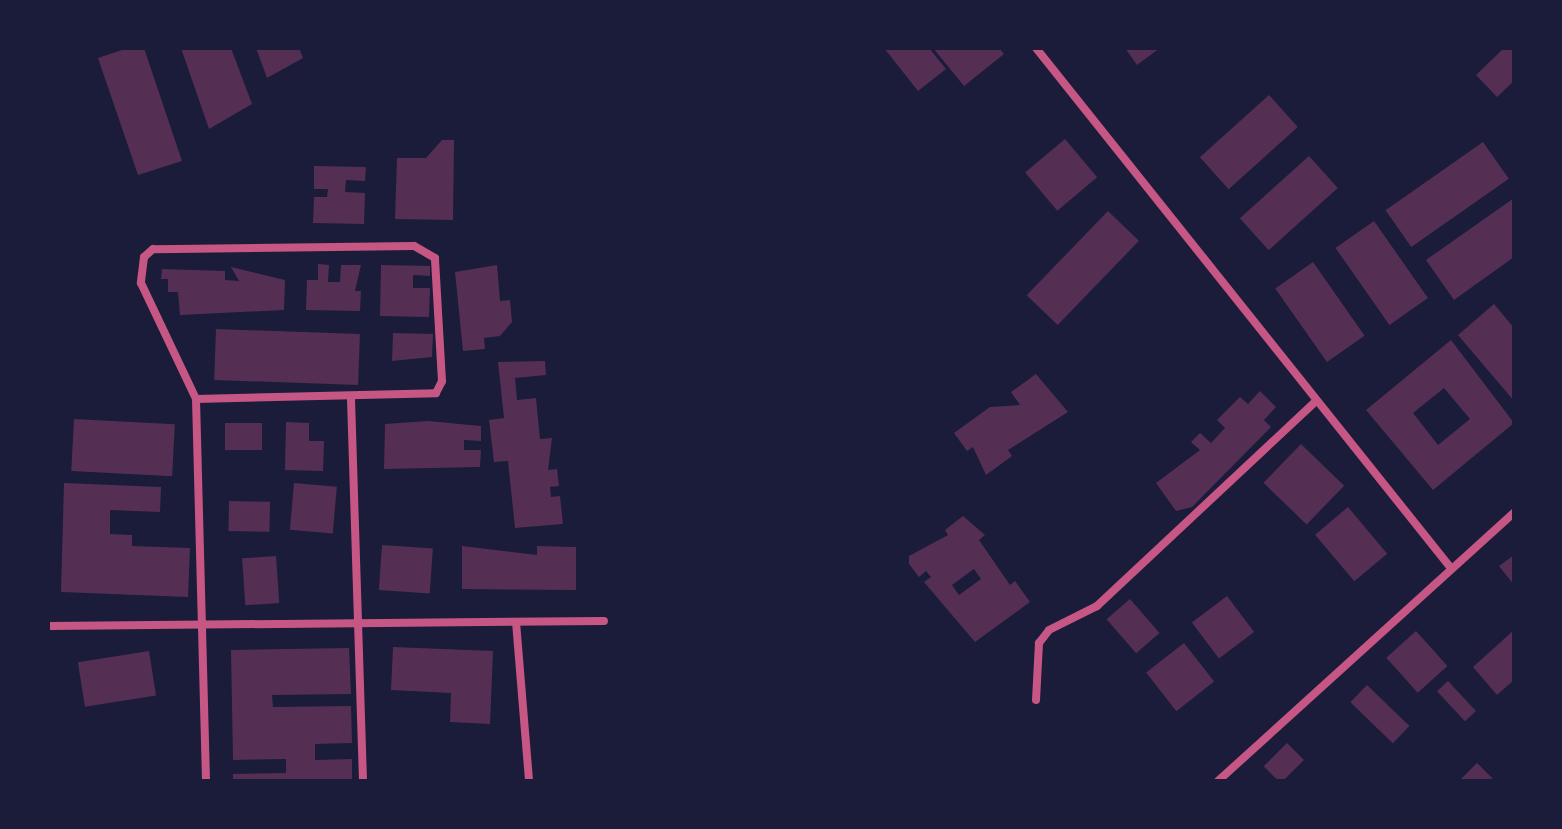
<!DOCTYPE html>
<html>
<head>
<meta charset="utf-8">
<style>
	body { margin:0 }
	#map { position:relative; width:1562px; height:829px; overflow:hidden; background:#1b1b3a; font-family:Barlow,sans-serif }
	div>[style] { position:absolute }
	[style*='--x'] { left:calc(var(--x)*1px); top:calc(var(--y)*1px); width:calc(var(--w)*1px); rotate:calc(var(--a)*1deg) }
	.building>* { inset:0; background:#542f53; transform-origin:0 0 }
	.minor>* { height:8px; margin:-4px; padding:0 4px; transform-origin:4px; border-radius:4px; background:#c65784 }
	span { translate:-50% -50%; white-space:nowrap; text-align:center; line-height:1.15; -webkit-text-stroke:7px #1b1b3a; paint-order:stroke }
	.frame { position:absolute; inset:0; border:50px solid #1b1b3a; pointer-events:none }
</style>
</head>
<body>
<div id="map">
	<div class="building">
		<div style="clip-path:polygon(128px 48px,144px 48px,182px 161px,138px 175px,98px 58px)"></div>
		<div style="clip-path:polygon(181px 48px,231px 48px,252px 104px,209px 129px)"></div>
		<div style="clip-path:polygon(256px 48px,299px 48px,303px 58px,267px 78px)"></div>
		<div style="clip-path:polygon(884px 48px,929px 48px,946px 69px,918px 91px)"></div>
		<div style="clip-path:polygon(933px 48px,999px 48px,1004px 54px,964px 86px)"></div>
		<div style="clip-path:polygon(1125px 48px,1160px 48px,1137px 65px)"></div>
		<div style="clip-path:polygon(1504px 48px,1514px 48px,1514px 81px,1497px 97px,1476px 75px)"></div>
		<div style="left:1269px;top:95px;width:43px;height:93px;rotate:48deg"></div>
		<div style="left:1065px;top:139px;width:50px;height:52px;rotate:50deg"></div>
		<div style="clip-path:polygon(442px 140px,454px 140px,453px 220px,395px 219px,397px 158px,426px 158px)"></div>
		<div style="left:1483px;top:142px;width:45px;height:119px;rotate:55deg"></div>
		<div style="left:1309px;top:156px;width:43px;height:93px;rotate:48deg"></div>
		<div style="clip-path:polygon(314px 166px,366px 167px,365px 181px,346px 180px,345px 192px,365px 193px,364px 224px,313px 223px,314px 197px,327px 197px,328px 189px,314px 189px)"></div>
		<div style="clip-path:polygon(1514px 198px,1514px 257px,1454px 300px,1426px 260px)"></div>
		<div style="left:1108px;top:211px;width:43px;height:117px;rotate:44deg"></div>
		<div style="left:1374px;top:221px;width:94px;height:47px;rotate:55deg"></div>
		<div style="left:1313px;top:262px;width:90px;height:46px;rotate:55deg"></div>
		<div style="clip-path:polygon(318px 264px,329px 265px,328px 282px,340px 282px,341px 265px,361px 265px,355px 291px,361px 291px,360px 311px,306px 310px,307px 280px,318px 280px)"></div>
		<div style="clip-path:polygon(381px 265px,430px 266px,430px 276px,413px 275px,413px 288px,430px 288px,429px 317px,380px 316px)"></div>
		<div style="clip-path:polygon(497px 265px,500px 301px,510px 300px,512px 322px,500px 336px,484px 338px,485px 349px,463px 351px,455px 272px)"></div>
		<div style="clip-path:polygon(231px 267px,285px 280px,284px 310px,180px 315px,178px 292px,168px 292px,168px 279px,161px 279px,162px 269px,225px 271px,225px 280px,239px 281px)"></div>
		<div style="clip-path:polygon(1494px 304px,1514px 328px,1514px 401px,1458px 335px)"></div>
		<div style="left:216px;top:329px;width:144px;height:51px;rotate:2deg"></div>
		<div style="clip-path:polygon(393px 333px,433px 334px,432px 357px,392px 361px)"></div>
		<div style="clip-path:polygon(evenodd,1451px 340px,1514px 423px,1433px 490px,1366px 410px,1451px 340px,1444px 388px,1470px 419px,1438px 445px,1413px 413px,1444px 388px)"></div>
		<div style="clip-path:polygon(545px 361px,546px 375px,515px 378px,517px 400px,536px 398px,540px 439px,552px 438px,548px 470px,557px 469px,559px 486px,550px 487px,551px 497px,560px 496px,563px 524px,515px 528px,508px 461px,494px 462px,489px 420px,504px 418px,498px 362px)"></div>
		<div style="clip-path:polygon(1036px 374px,1068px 412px,1008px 450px,1012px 456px,986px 475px,973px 447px,967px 451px,954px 433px,990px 407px,1020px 405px,1011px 392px)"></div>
		<div style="clip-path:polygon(1260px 391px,1276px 407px,1264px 420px,1271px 427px,1192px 507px,1176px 511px,1156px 483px,1200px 450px,1191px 442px,1200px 433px,1211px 443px,1225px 428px,1217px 420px,1240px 397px,1248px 404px)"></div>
		<div style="left:74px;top:419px;width:101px;height:52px;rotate:3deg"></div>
		<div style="clip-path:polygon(428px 421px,481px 426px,481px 441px,464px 440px,464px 450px,481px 450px,480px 467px,384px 469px,385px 424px)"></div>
		<div style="clip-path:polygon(286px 422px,309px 423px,309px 441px,324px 441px,323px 471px,285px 470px)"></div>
		<div style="left:225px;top:423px;width:37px;height:27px"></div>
		<div style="left:1301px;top:444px;width:60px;height:54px;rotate:44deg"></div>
		<div style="clip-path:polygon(64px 483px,161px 487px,160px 512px,110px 510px,110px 534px,132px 535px,132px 546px,190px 548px,188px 597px,61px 592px)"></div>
		<div style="left:294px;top:483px;width:43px;height:47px;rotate:5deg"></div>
		<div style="left:229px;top:501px;width:41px;height:30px;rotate:1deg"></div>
		<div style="left:1348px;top:507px;width:61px;height:43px;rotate:50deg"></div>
		<div style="clip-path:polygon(evenodd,963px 516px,985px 535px,979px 540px,1010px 585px,1015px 581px,1030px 602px,975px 642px,924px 582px,931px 577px,926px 571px,919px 577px,909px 564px,909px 556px,948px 535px,945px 530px,963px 516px,974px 569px,981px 579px,959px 595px,952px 585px,974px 569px)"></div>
		<div style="left:382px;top:545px;width:51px;height:45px;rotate:4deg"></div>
		<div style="clip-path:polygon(462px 546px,537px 555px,537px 546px,576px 547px,576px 590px,462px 589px)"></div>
		<div style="clip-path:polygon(1514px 555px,1514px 585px,1499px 566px)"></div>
		<div style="left:276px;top:556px;width:47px;height:34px;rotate:86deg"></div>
		<div style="left:1227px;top:596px;width:45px;height:44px;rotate:53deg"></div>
		<div style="left:1130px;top:599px;width:45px;height:31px;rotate:49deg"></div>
		<div style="clip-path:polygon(1514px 630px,1514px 680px,1497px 695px,1473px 667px)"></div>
		<div style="left:1416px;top:631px;width:47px;height:40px;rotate:48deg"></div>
		<div style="left:1184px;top:643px;width:49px;height:48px;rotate:52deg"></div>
		<div style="clip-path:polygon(393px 647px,493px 651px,490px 724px,450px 722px,451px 693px,391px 690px)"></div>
		<div style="clip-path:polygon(349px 648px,351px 694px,272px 695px,273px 707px,351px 706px,352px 743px,315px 744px,315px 760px,352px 759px,352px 781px,233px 781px,233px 774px,286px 773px,286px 759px,233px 760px,231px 650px)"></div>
		<div style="left:149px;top:651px;width:45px;height:72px;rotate:81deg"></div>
		<div style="left:1448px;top:681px;width:41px;height:15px;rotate:47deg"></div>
		<div style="left:1367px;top:685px;width:59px;height:24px;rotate:44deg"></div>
		<div style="left:1287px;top:743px;width:24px;height:33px;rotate:45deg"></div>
		<div style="clip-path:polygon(1477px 763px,1495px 781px,1459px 781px)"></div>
	</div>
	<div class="minor">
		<div style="--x:1036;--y:48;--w:664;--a:51.42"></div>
		<div style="--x:196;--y:399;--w:240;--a:-1.4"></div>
		<div style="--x:436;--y:393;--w:13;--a:-63"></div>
		<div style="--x:442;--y:381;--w:123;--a:-93.3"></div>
		<div style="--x:435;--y:258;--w:24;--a:-150"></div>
		<div style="--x:414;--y:246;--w:261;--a:179.3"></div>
		<div style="--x:153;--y:249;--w:12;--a:138"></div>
		<div style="--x:144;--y:257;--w:26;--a:97"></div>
		<div style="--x:141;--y:283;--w:128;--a:64.6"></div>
		<div style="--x:196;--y:399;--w:382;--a:88.5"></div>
		<div style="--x:351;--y:399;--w:382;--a:88.2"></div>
		<div style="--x:516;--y:622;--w:160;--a:85.3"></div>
		<div style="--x:48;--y:626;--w:556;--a:-0.52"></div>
		<div style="--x:1036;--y:700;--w:57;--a:-87"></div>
		<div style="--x:1039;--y:643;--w:16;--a:-52"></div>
		<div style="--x:1049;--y:630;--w:54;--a:-26.6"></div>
		<div style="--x:1097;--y:606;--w:300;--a:-43.1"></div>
		<div style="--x:1218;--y:781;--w:399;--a:-42.2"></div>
	</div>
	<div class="frame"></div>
</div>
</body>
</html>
